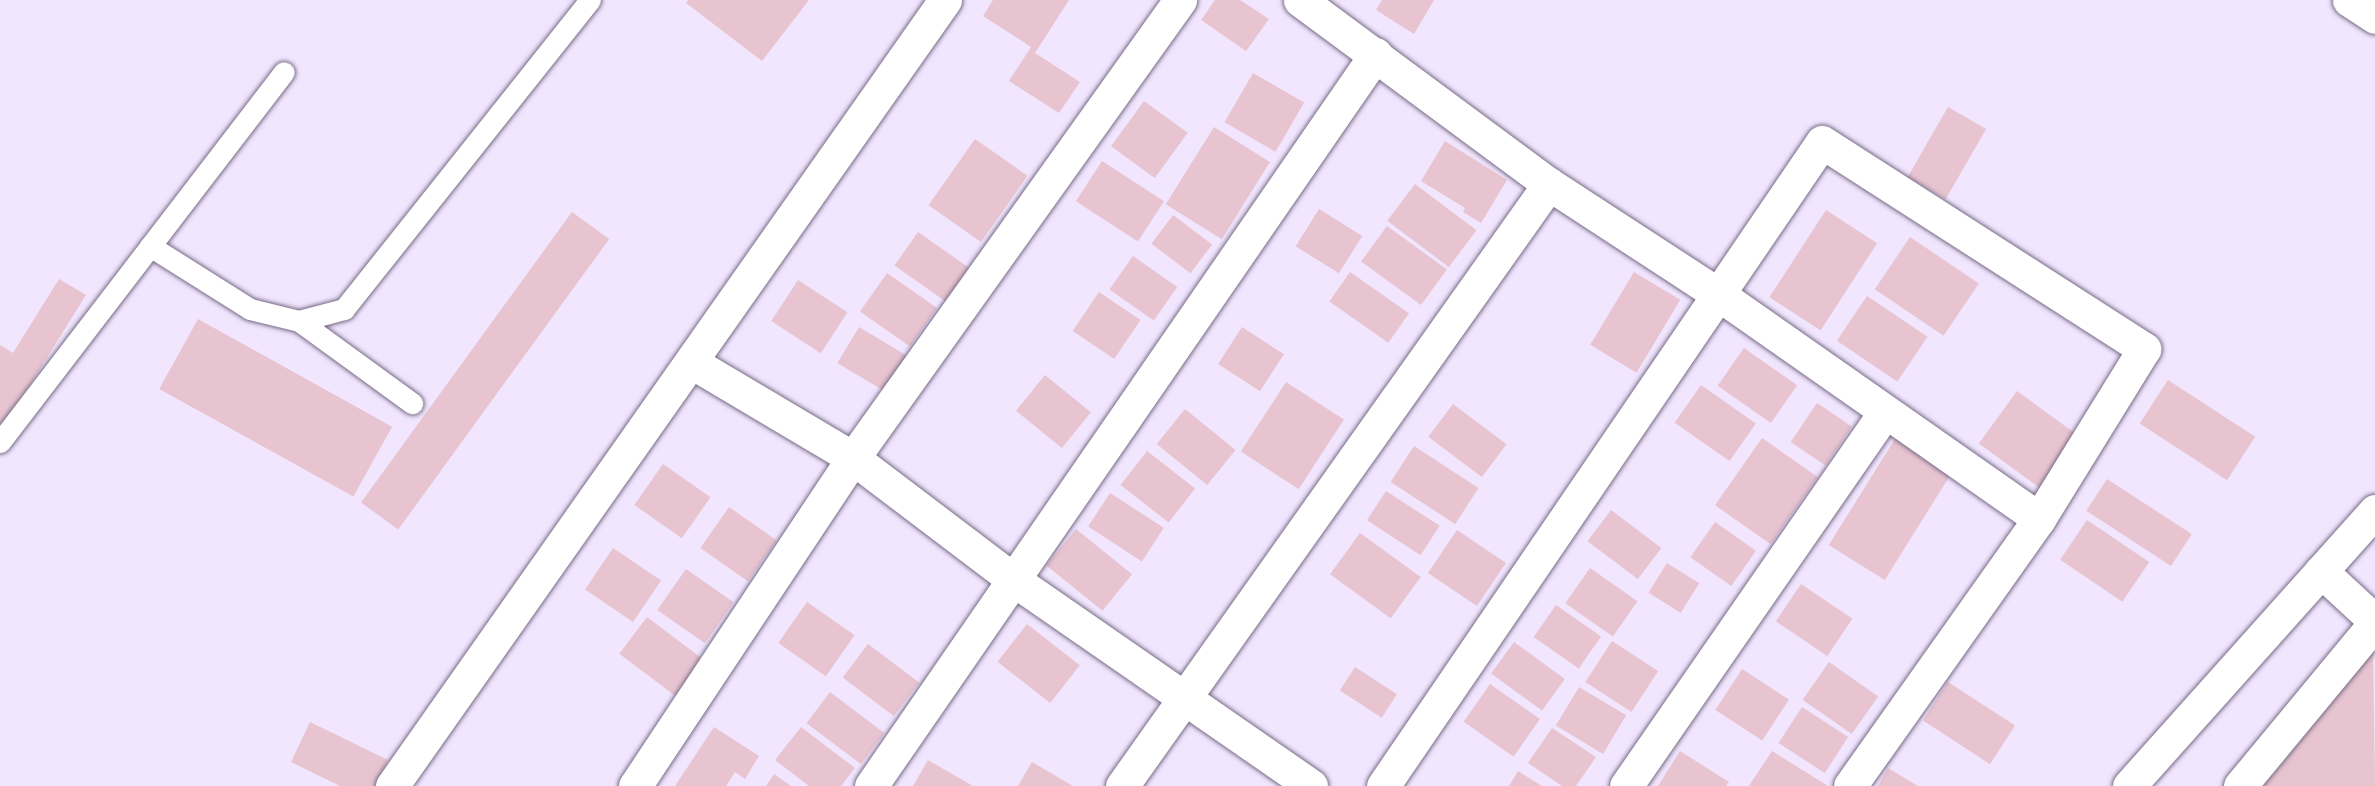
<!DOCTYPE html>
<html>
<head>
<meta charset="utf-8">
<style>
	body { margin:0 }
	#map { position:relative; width:2375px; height:786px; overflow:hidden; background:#f1e6fe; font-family:"Sofia Sans Condensed",sans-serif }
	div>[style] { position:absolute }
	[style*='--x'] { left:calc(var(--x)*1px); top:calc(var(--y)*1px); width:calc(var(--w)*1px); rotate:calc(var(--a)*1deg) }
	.building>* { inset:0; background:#e7c4d0; transform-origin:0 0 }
	.roads { filter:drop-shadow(0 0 2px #786b86) drop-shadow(0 0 2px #786b86) }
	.service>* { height:21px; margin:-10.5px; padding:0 10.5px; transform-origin:10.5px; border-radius:10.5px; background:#fff }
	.minor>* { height:33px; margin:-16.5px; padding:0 16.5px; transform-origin:16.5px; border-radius:16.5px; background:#fff }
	span { translate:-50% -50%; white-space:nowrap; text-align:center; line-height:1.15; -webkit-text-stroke:5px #f1e6fe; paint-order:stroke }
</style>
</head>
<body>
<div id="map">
	<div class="building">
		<div style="clip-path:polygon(688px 0,809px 0,762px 61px,686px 3px)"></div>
		<div style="clip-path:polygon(993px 0,1069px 0,1035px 53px,1080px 82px,1059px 113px,1009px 81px,1031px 47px,983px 16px)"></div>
		<div style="clip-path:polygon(1215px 0,1240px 0,1269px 19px,1246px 51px,1201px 20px)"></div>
		<div style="clip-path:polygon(1382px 0,1434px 0,1414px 34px,1376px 10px)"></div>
		<div style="left:1253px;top:73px;width:59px;height:57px;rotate:30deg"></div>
		<div style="left:1144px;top:101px;width:54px;height:56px;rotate:36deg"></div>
		<div style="left:1948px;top:107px;width:44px;height:81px;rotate:30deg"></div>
		<div style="left:1214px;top:127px;width:66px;height:91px;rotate:32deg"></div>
		<div style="left:975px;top:139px;width:64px;height:81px;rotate:35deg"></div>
		<div style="clip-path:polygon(1445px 141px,1507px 180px,1481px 223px,1463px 212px,1465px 208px,1421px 181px)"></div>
		<div style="left:1102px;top:161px;width:74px;height:48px;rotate:33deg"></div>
		<div style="left:1415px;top:184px;width:77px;height:46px;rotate:37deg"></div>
		<div style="left:1319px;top:209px;width:51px;height:44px;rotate:32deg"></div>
		<div style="left:1826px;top:210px;width:61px;height:104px;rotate:33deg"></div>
		<div style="left:572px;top:212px;width:46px;height:359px;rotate:36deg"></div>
		<div style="left:1173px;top:215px;width:49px;height:36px;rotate:37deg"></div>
		<div style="left:1387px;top:226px;width:74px;height:44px;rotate:36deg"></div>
		<div style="left:918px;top:232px;width:63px;height:41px;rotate:35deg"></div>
		<div style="left:1910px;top:237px;width:83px;height:63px;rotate:34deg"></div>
		<div style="left:1133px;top:256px;width:54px;height:41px;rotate:35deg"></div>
		<div style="left:1350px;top:272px;width:72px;height:36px;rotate:35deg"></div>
		<div style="left:1634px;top:272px;width:54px;height:85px;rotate:31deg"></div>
		<div style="left:887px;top:273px;width:61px;height:47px;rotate:35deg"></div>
		<div style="clip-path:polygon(59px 279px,86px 295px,0 433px,0 345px,13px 353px)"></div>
		<div style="left:798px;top:280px;width:59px;height:49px;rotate:33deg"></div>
		<div style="left:1099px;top:292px;width:50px;height:47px;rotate:34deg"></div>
		<div style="left:1867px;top:296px;width:73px;height:54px;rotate:34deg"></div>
		<div style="left:198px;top:319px;width:222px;height:80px;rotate:29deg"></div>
		<div style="left:859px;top:327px;width:58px;height:42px;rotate:31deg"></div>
		<div style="left:1242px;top:327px;width:50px;height:44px;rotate:33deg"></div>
		<div style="left:1744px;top:348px;width:65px;height:46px;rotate:35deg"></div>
		<div style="left:1045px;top:375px;width:59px;height:46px;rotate:39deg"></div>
		<div style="left:2168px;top:380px;width:104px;height:52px;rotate:33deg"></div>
		<div style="left:1286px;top:382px;width:69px;height:83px;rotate:33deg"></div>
		<div style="left:1701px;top:385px;width:67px;height:46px;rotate:35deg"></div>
		<div style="left:2017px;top:391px;width:77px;height:65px;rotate:36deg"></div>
		<div style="left:1817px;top:403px;width:42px;height:47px;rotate:34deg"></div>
		<div style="left:1453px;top:404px;width:67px;height:41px;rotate:37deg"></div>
		<div style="left:1185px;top:409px;width:65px;height:45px;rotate:39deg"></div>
		<div style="left:1762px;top:438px;width:68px;height:82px;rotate:35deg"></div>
		<div style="left:1895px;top:439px;width:66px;height:125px;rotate:32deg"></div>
		<div style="left:1414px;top:446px;width:77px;height:43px;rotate:33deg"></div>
		<div style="left:1147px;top:451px;width:61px;height:43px;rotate:38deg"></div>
		<div style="left:663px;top:464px;width:58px;height:50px;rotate:35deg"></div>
		<div style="left:2107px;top:479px;width:101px;height:38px;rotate:33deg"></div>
		<div style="left:1386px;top:491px;width:64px;height:35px;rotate:33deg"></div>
		<div style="left:1110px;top:493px;width:64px;height:40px;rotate:33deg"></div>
		<div style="left:729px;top:507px;width:58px;height:50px;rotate:35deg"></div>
		<div style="left:1611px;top:510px;width:63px;height:39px;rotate:37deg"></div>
		<div style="left:2087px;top:520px;width:75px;height:48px;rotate:34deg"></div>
		<div style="left:1715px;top:522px;width:50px;height:43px;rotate:35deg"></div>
		<div style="left:1076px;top:529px;width:72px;height:47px;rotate:39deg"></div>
		<div style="left:1457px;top:530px;width:59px;height:52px;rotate:34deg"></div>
		<div style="left:1360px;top:533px;width:75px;height:51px;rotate:36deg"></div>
		<div style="left:613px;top:548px;width:58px;height:50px;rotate:34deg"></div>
		<div style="left:1667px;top:563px;width:38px;height:35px;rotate:32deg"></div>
		<div style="left:1590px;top:568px;width:58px;height:43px;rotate:35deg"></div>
		<div style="left:686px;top:569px;width:58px;height:50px;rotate:35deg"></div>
		<div style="left:1801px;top:584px;width:62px;height:45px;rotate:34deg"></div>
		<div style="left:807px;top:602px;width:58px;height:50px;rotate:35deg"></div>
		<div style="left:1556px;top:605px;width:55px;height:39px;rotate:35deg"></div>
		<div style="left:647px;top:617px;width:70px;height:46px;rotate:37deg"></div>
		<div style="left:1027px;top:624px;width:67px;height:48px;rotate:38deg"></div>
		<div style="left:1612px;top:641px;width:55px;height:49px;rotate:33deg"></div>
		<div style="left:1514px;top:642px;width:63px;height:39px;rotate:36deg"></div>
		<div style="left:868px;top:644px;width:64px;height:42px;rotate:37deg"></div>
		<div style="clip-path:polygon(2373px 649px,2375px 786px,2255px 786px)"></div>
		<div style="left:1829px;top:662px;width:60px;height:46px;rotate:35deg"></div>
		<div style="left:1355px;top:667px;width:50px;height:28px;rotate:33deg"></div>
		<div style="left:1742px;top:669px;width:56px;height:49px;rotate:33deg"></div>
		<div style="left:1948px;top:682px;width:80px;height:46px;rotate:33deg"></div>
		<div style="left:1490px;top:684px;width:61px;height:46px;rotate:35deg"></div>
		<div style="left:1579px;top:687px;width:55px;height:45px;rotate:31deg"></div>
		<div style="left:830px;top:692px;width:68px;height:39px;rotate:37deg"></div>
		<div style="left:1802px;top:707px;width:55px;height:43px;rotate:33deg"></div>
		<div style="clip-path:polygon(310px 722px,388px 760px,375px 786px,340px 786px,291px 762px)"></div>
		<div style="clip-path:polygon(714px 727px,759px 756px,745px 779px,735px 772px,726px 786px,675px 786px)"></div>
		<div style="clip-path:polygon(801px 727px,855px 768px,841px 786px,809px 786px,775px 760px)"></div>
		<div style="clip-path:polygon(1552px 728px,1596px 757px,1576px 786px,1562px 786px,1528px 763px)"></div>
		<div style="clip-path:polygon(1680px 751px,1729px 782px,1726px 786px,1658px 786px)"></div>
		<div style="clip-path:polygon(1772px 751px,1828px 786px,1749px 786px)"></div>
		<div style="clip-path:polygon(928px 760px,973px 786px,913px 786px)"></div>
		<div style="clip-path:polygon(1032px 762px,1073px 786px,1018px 786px)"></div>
		<div style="clip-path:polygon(1888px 768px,1918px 786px,1878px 786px)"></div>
		<div style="clip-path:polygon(1518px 771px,1542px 786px,1509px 786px)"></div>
		<div style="clip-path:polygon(774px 774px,791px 786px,766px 786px)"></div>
	</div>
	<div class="roads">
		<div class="service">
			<div style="--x:150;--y:246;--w:118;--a:32.2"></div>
			<div style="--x:250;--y:309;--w:50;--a:13.8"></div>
			<div style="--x:299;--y:321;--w:47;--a:-14.9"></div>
			<div style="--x:344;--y:309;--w:395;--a:-51.5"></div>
			<div style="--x:299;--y:321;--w:140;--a:36"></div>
			<div style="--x:0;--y:442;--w:466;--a:-52.5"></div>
		</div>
		<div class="minor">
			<div style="--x:1300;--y:0;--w:310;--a:36.5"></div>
			<div style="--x:1549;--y:184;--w:202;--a:33.1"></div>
			<div style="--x:1718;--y:294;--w:392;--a:35"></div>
			<div style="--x:2349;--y:0;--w:31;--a:33"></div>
			<div style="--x:693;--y:363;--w:186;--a:30.7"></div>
			<div style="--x:853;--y:458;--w:198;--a:37.2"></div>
			<div style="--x:1011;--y:578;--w:365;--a:34.7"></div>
			<div style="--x:2321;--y:571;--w:74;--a:42.8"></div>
			<div style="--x:392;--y:786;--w:961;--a:-54.87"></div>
			<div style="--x:635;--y:786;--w:394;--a:-56.4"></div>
			<div style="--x:853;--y:458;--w:563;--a:-54.47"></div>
			<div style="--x:871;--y:786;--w:889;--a:-55.4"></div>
			<div style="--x:1122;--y:786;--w:738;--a:-54.65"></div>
			<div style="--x:1383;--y:786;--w:779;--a:-55.72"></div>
			<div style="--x:1822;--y:142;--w:383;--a:32.7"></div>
			<div style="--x:2144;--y:349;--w:200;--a:121.7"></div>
			<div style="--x:2039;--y:519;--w:327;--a:125.3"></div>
			<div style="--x:1626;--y:786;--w:454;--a:-55.3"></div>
			<div style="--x:2129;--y:786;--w:369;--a:-48.2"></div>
			<div style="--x:2240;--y:786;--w:212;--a:-50.4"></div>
		</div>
	</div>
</div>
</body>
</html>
